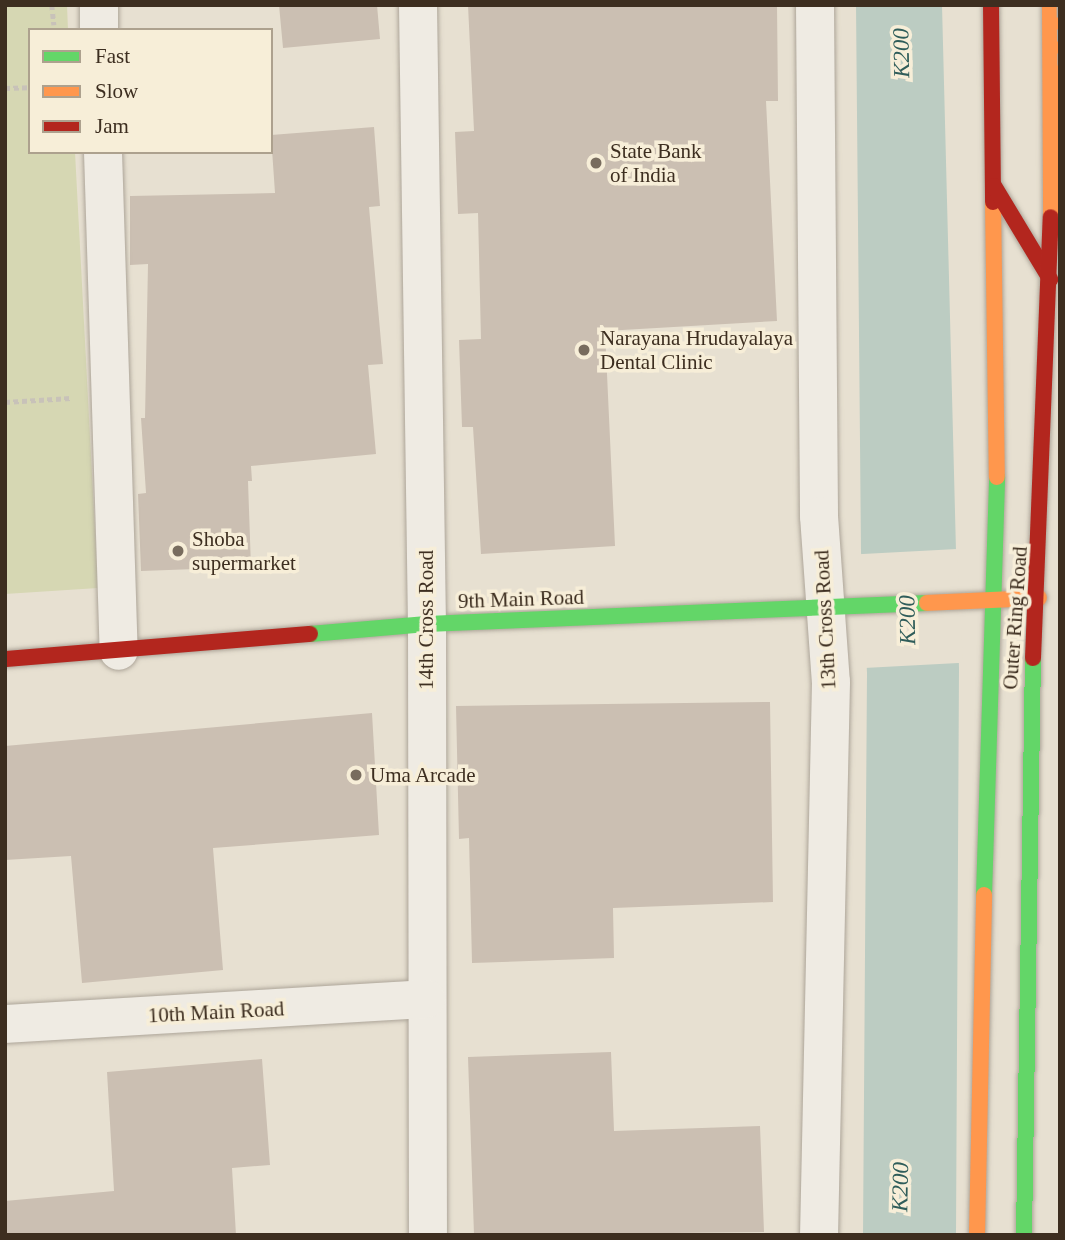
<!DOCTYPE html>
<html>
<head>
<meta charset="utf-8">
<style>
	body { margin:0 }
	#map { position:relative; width:1065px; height:1240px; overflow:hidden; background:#e7e0d1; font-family:Georgia,serif }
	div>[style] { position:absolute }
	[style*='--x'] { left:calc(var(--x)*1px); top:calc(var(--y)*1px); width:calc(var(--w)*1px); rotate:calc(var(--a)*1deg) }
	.green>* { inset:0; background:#d6d7b3 }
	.water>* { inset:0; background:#bcccc2 }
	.pier>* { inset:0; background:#e7e0d1; transform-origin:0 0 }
	.building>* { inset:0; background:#cbbfb2 }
	.path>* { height:4.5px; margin-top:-2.25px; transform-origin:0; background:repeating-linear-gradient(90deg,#c8c2b9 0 5px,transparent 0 8.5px) }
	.roads { filter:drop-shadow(0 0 2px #ada599) drop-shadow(0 0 2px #ada599) }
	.street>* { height:38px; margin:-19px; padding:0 19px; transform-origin:19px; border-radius:19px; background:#efebe3 }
	.fast>* { height:16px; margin:-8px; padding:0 8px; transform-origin:8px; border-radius:8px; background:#63d668 }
	.slow>* { height:16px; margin:-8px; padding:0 8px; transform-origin:8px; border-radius:8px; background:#ff974d }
	.jam>* { height:16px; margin:-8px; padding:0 8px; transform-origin:8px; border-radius:8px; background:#b3261e }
	.rail>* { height:5px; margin-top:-2.5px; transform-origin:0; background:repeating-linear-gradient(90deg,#afaaa2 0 12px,transparent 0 24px) }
	.dots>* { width:19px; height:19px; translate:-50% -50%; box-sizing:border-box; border:4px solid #f7eed8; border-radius:50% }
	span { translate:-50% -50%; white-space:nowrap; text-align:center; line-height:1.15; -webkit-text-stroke:7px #f7eed8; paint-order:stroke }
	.poi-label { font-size:21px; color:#3d2e20 }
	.left { translate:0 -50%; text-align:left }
	.street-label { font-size:21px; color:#3d2e20 }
	.water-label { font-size:23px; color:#2f5d5a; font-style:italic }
	.frame { position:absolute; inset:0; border:7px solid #3d2e20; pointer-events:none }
	.legend { position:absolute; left:28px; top:28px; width:245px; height:126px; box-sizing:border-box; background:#f7eed8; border:2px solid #ada18e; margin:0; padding:9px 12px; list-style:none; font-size:21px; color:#3d2e20 }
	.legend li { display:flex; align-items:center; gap:14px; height:35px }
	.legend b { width:35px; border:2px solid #ada18e }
</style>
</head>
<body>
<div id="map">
	<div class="green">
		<div style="clip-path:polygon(5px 5px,67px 5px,68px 30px,30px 30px,30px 152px,75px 152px,98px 588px,5px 594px)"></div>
	</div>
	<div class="water">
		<div style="clip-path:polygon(856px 5px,942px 5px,959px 668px,956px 1235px,863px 1235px,867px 673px,861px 552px)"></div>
	</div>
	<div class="pier">
		<div style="left:957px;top:549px;width:114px;height:99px;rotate:87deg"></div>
	</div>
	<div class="building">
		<div style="clip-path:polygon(279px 5px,377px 5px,380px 39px,283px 48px)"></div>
		<div style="clip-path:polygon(468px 5px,777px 5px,778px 101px,766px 101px,777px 321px,605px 331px,615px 546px,481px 554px,473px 427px,462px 427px,459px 340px,481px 339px,478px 213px,458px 214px,455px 132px,474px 131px)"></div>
		<div style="clip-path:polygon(374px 127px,380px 206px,369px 207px,383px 364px,368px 365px,376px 454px,251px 466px,252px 481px,248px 481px,251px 567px,141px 571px,138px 494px,146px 493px,141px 418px,145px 418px,148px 264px,130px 265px,130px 196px,275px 193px,271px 135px)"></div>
		<div style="clip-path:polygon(770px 702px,773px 902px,613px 908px,614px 958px,472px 963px,469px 838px,459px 839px,456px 706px)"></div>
		<div style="clip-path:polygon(372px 713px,379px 835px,213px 848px,223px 970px,82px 983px,71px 856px,5px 860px,5px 746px)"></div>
		<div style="clip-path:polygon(611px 1052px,614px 1131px,760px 1126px,764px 1232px,474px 1235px,468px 1057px)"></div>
		<div style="clip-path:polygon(262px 1059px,270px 1165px,232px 1168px,236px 1235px,5px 1235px,5px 1201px,114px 1191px,107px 1072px)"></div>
	</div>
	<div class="path">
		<div style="--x:52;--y:5;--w:20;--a:84"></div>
		<div style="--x:5;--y:88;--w:25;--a:-2"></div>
		<div style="--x:5;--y:402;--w:66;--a:-3.5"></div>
	</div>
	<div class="roads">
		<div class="street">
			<div style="--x:99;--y:5;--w:25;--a:90"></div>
			<div style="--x:418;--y:5;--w:619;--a:89.17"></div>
			<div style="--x:427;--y:624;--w:611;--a:89.91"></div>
			<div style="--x:815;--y:5;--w:511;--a:89.55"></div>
			<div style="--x:819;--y:516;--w:166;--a:85.9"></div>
			<div style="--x:831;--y:682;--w:553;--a:91.24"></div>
			<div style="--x:103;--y:152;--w:499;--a:88.2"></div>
			<div style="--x:5;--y:1024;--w:422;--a:-3.4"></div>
		</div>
		<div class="fast">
			<div style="--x:310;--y:634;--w:117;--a:-4.9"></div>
			<div style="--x:427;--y:624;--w:500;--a:-2.41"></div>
			<div style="--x:984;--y:895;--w:418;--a:-88.2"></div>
			<div style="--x:1024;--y:1235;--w:577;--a:-89.11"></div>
		</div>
		<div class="slow">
			<div style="--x:1050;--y:5;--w:212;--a:89.7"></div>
			<div style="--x:993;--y:202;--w:275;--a:89.2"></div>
			<div style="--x:927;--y:603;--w:112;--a:-2.6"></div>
			<div style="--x:977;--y:1235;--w:340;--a:-88.8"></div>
		</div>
		<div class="jam">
			<div style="--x:991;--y:5;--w:197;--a:89.4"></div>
			<div style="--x:994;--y:186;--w:109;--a:58.9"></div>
			<div style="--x:1033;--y:658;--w:441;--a:-87.7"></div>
			<div style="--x:5;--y:659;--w:306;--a:-4.7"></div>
		</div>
	</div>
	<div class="rail">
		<div style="--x:1059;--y:5;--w:64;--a:89.1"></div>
	</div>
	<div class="dots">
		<div style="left:596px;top:163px;background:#786c5e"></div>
		<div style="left:584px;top:350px;background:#786c5e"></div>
		<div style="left:178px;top:551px;background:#786c5e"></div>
		<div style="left:356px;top:775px;background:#786c5e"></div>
	</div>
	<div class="poi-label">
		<span class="left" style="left:610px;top:163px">State Bank<br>of India</span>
		<span class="left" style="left:600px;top:350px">Narayana Hrudayalaya<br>Dental Clinic</span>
		<span class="left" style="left:192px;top:551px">Shoba<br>supermarket</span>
		<span class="left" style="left:370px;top:775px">Uma Arcade</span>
	</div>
	<div class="street-label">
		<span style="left:521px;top:599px;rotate:-2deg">9th Main Road</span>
		<span style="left:1015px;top:618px;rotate:-86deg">Outer Ring Road</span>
		<span style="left:426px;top:620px;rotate:-90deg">14th Cross Road</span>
		<span style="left:825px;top:620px;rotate:-93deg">13th Cross Road</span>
		<span style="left:216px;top:1012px;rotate:-3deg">10th Main Road</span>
	</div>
	<div class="water-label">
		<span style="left:902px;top:53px;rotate:-91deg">K200</span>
		<span style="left:908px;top:620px;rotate:-91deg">K200</span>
		<span style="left:901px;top:1187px;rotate:-89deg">K200</span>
	</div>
	<div class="frame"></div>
	<ul class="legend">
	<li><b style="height:9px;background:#63d668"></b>Fast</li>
	<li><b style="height:9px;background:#ff974d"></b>Slow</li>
	<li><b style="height:9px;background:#b3261e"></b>Jam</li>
	</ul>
</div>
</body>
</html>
